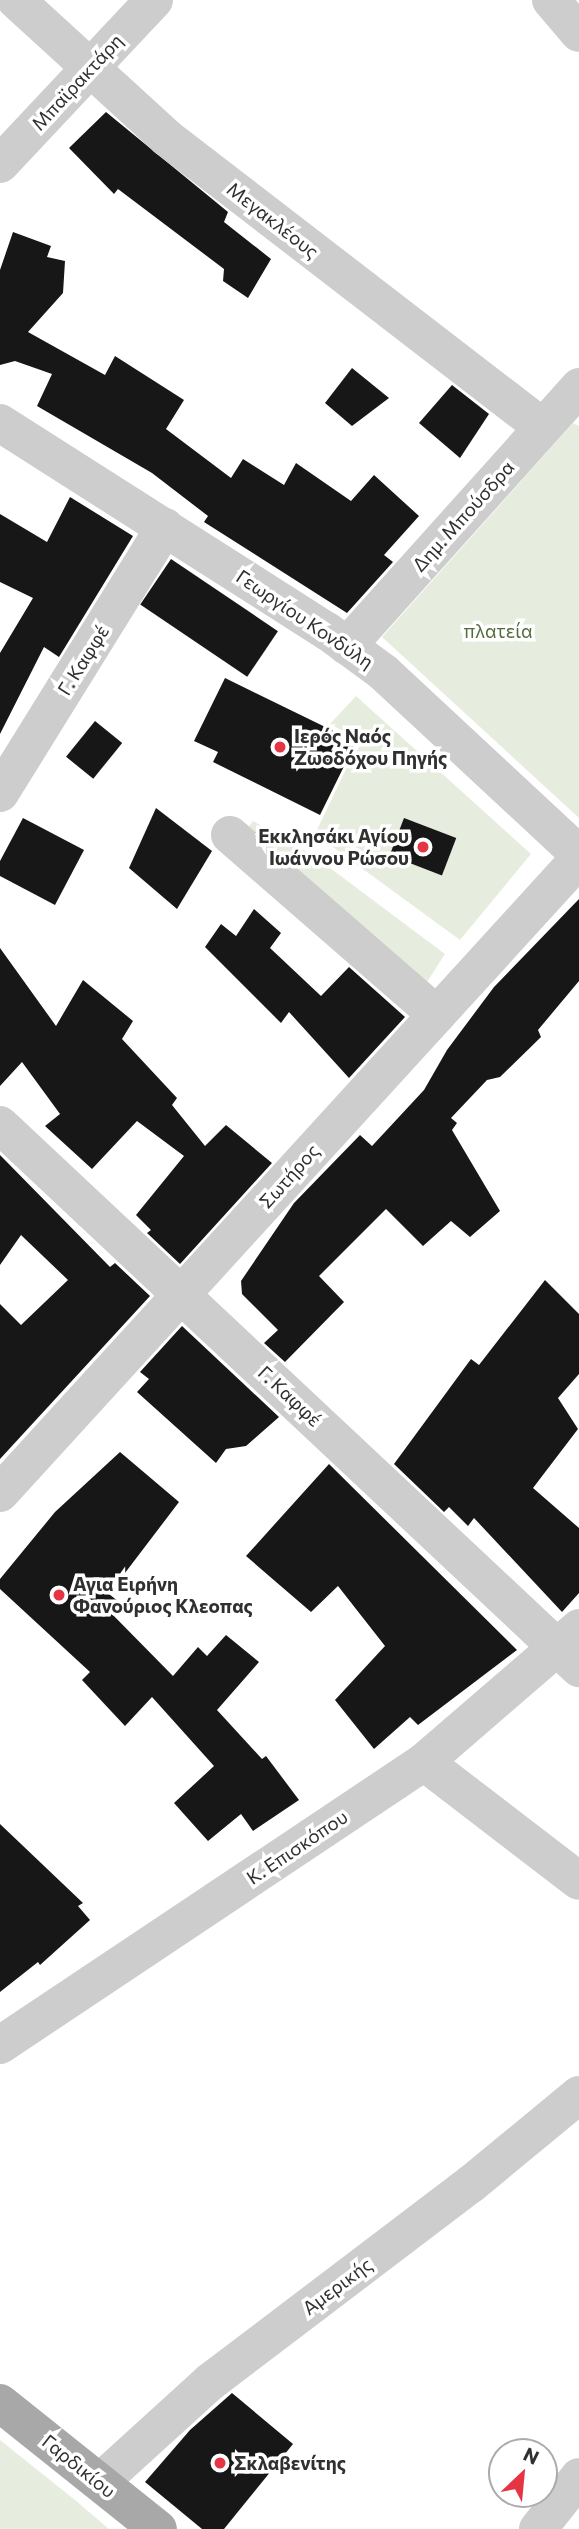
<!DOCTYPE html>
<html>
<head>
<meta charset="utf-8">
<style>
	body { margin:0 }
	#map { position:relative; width:579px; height:2529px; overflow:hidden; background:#fff; font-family:Commissioner,sans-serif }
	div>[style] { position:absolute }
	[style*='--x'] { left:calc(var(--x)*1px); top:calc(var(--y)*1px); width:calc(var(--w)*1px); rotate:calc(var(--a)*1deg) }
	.green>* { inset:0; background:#e6edde }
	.building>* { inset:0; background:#171717; transform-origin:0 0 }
	.minor>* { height:38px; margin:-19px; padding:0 19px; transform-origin:19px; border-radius:19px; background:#cdcdcd }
	.major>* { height:38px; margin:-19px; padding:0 19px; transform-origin:19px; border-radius:19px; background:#a8a8a8 }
	.dots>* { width:19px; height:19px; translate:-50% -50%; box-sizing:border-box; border:4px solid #fff; border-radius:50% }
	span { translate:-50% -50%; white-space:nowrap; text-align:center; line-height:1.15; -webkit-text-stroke:7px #fff; paint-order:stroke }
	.street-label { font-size:19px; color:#303030 }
	.park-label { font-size:19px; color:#546c3d }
	.poi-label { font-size:19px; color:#303030; font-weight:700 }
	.left { translate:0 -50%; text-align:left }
	.right { translate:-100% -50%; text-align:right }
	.north { position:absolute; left:488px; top:2438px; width:70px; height:70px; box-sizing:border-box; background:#fff; border:2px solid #acacac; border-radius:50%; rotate:26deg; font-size:19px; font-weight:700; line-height:28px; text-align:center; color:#303030 }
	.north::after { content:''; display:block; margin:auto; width:24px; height:32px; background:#e53444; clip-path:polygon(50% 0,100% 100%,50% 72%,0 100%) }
</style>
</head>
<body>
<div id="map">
	<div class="green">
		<div style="clip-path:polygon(573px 423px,579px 426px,579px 818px,382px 637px)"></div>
		<div style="clip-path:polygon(356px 696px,531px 854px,460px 940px,315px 834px,360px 740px,330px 724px)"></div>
		<div style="clip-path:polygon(253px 821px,314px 856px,445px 954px,427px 982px,245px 832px)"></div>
		<div style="clip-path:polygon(0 2440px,75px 2500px,109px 2529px,0 2529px)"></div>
	</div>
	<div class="building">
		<div style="clip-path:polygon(106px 112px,228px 212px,224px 222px,271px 259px,248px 298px,223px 281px,224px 269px,118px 189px,114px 194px,69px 148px)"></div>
		<div style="clip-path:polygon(13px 232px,51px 246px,47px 257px,65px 261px,63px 293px,28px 332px,105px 375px,115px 356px,184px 400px,166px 429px,231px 478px,243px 459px,284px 485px,296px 463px,351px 501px,374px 475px,419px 516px,384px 555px,393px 562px,347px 613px,204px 522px,208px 516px,152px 473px,37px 406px,52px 374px,15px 361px,0 365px,0 270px)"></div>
		<div style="clip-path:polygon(352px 368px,389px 398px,352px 426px,325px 403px)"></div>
		<div style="clip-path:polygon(452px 385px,489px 414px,460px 458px,419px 423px)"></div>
		<div style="clip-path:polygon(70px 497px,133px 536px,59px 657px,44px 647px,0 734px,0 653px,33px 598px,0 582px,0 514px,47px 542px)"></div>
		<div style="left:171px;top:559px;width:129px;height:55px;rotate:34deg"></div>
		<div style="clip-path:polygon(225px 678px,356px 742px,320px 815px,213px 762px,218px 752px,194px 741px)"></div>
		<div style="left:95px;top:721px;width:35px;height:46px;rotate:39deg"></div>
		<div style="clip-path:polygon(156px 808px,212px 851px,177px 909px,129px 868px)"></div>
		<div style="clip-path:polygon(23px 818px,84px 850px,55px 905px,0 876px,0 861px)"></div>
		<div style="left:404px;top:818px;width:56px;height:40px;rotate:21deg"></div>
		<div style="clip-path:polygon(579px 899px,579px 981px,538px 1030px,541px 1037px,500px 1077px,487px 1080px,451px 1118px,457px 1123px,452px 1130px,500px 1211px,470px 1237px,451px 1221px,423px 1246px,386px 1209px,319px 1276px,344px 1302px,285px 1362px,264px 1343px,278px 1330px,242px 1294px,241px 1281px,294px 1203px,360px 1135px,372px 1146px,424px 1090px,447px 1050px,494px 987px)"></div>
		<div style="clip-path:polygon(254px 909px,281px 933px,270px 948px,321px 996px,349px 967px,405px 1017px,349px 1078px,289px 1012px,281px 1023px,205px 947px,221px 924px,236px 936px)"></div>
		<div style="clip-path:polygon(0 948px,56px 1026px,83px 980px,133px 1021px,122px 1039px,177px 1098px,172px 1105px,205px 1146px,226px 1125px,272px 1163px,180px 1264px,147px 1233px,151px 1230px,136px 1215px,184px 1156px,137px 1121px,92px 1169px,45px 1126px,60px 1114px,22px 1062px,0 1086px)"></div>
		<div style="clip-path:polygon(0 1155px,110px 1267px,115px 1263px,150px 1296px,0 1459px,0 1304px,21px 1325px,68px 1280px,21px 1235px,0 1265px)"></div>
		<div style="clip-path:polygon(545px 1280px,579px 1314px,579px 1374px,558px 1398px,578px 1429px,533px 1488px,579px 1528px,579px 1593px,562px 1612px,474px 1518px,468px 1526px,449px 1507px,444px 1512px,394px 1464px,471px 1359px,479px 1365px)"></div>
		<div style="clip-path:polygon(182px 1326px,279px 1417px,246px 1446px,226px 1449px,216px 1463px,137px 1392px,149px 1379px,140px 1372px)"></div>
		<div style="clip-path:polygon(120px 1452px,179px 1502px,109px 1594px,119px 1602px,110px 1612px,173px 1676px,198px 1647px,207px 1656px,226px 1635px,259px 1662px,217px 1710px,262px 1759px,266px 1756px,299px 1800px,253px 1831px,241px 1814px,208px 1841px,174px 1803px,214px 1766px,152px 1697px,125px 1726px,82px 1680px,90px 1672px,0 1589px,0 1579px,55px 1512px)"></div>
		<div style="clip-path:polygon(329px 1464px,517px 1650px,418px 1725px,410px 1717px,374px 1749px,335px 1700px,385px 1646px,338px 1586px,311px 1612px,246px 1556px)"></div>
		<div style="clip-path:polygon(0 1824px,83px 1903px,78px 1906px,90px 1920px,40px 1965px,38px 1962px,0 1992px)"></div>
		<div style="clip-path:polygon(232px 2393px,293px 2444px,224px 2529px,202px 2529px,145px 2482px,190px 2430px)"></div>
	</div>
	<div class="minor">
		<div style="--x:16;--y:0;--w:205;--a:42.4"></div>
		<div style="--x:167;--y:138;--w:473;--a:37.6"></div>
		<div style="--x:551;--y:0;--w:43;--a:49.7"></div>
		<div style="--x:0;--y:164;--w:225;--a:-46.8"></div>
		<div style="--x:0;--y:423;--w:388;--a:32.5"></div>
		<div style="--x:327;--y:631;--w:69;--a:36.2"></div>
		<div style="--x:383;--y:672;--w:267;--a:42.9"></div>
		<div style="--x:347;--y:646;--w:348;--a:-48.1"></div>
		<div style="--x:0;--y:793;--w:313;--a:-58.2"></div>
		<div style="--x:230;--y:835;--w:274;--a:41"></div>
		<div style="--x:0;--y:1125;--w:794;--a:43.16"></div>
		<div style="--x:0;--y:1493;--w:859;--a:-47.6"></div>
		<div style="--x:424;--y:1762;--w:195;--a:37.5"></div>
		<div style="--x:0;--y:2045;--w:510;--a:-33.72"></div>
		<div style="--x:424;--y:1762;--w:205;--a:-40.8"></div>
		<div style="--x:100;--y:2482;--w:149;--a:-42.3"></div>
		<div style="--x:210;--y:2382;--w:328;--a:-37.2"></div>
		<div style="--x:471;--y:2184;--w:140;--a:-39.5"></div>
		<div style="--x:538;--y:2529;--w:66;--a:-51.7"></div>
	</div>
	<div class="major">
		<div style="--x:0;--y:2403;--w:202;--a:38.6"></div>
	</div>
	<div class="dots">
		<div style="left:280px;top:747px;background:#e53444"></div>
		<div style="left:423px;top:847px;background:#e53444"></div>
		<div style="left:59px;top:1595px;background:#e53444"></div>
		<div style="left:220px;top:2463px;background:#e53444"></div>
	</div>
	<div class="street-label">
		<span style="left:77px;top:82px;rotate:-47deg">Μπαϊρακτάρη</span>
		<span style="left:273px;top:220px;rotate:38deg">Μεγακλέους</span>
		<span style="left:463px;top:516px;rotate:-48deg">Δημ. Μπούσδρα</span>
		<span style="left:305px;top:619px;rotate:34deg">Γεωργίου Κονδύλη</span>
		<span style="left:83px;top:660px;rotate:-58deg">Γ. Καφφέ</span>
		<span style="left:289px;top:1176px;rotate:-48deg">Σωτήρος</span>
		<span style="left:290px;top:1396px;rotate:43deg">Γ. Καφφέ</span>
		<span style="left:297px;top:1847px;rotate:-34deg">Κ. Επισκόπου</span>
		<span style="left:337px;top:2286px;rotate:-37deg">Αμερικής</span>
		<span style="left:79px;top:2466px;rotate:39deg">Γαρδικίου</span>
	</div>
	<div class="park-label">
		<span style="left:498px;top:631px">πλατεία</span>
	</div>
	<div class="poi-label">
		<span class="left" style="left:294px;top:747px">Ιερός Ναός<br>Ζωοδόχου Πηγής</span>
		<span class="right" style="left:409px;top:847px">Εκκλησάκι Αγίου<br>Ιωάννου Ρώσου</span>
		<span class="left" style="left:73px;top:1595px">Αγια Ειρήνη<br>Φανούριος Κλεοπας</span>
		<span class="left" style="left:234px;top:2463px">Σκλαβενίτης</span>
	</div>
	<div class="north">N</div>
</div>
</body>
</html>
